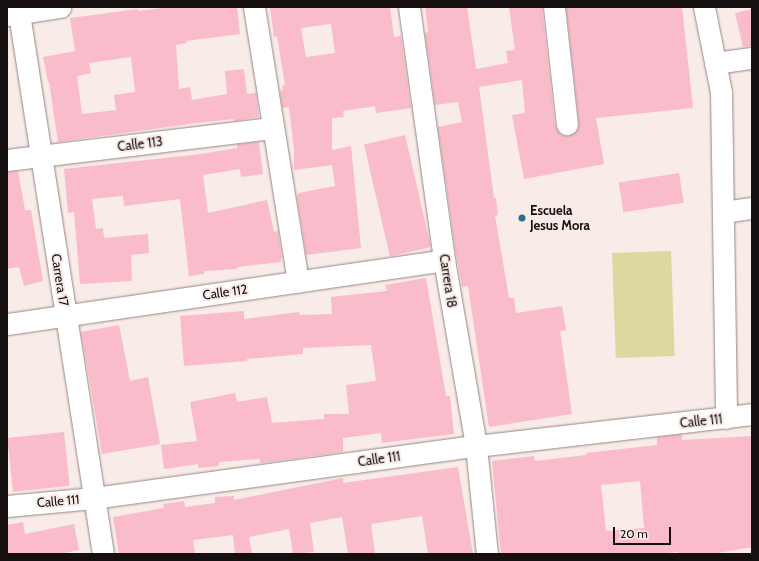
<!DOCTYPE html>
<html>
<head>
<meta charset="utf-8">
<style>
	body { margin:0 }
	#map { position:relative; width:759px; height:561px; overflow:hidden; background:#f9ebe7; font-family:Cabin,sans-serif }
	div>[style] { position:absolute }
	[style*='--x'] { left:calc(var(--x)*1px); top:calc(var(--y)*1px); width:calc(var(--w)*1px); rotate:calc(var(--a)*1deg) }
	.green>* { inset:0; background:#dcd8a0; transform-origin:0 0 }
	.building>* { inset:0; background:#fabbca; transform-origin:0 0 }
	.roads { filter:drop-shadow(0 0 1px #938683) drop-shadow(0 0 1px #938683) }
	.street>* { height:21px; margin:-10.5px; padding:0 10.5px; transform-origin:10.5px; border-radius:10.5px; background:#fff }
	.dots>* { width:11px; height:11px; translate:-50% -50%; box-sizing:border-box; border:2px solid #f9ebe7; border-radius:50% }
	span { translate:-50% -50%; white-space:nowrap; text-align:center; line-height:1.15; -webkit-text-stroke:4px #f9ebe7; paint-order:stroke }
	.street-label { font-size:13px; color:#15100f }
	.poi-label { font-size:13px; color:#15100f; font-weight:700 }
	.left { translate:0 -50%; text-align:left }
	.frame { position:absolute; inset:0; border:8px solid #15100f; pointer-events:none }
	.scale { position:absolute; left:613px; top:527px; width:58px; height:18px; box-sizing:border-box; border:2px solid #15100f; border-top:0; padding-left:5px; font-size:12px; line-height:14px; white-space:nowrap; color:#15100f; -webkit-text-stroke:3px #f9ebe7; paint-order:stroke }
</style>
</head>
<body>
<div id="map">
	<div class="green">
		<div style="left:671px;top:251px;width:105px;height:59px;rotate:88deg"></div>
	</div>
	<div class="building">
		<div style="clip-path:polygon(evenodd,172px 7px,237px 7px,240px 34px,186px 41px,187px 43px,176px 45px,179px 89px,190px 87px,192px 100px,227px 94px,225px 71px,244px 69px,247px 94px,256px 93px,259px 117px,234px 121px,233px 119px,197px 123px,58px 142px,49px 82px,48px 82px,43px 57px,75px 51px,70px 18px,138px 9px,138px 11px,172px 7px,131px 57px,135px 92px,114px 95px,116px 110px,82px 114px,77px 76px,91px 73px,89px 63px,131px 57px)"></div>
		<div style="clip-path:polygon(evenodd,270px 7px,390px 7px,394px 37px,401px 36px,411px 108px,376px 113px,375px 106px,343px 111px,344px 117px,332px 118px,332px 150px,351px 146px,361px 248px,306px 255px,297px 196px,299px 193px,335px 186px,332px 165px,294px 170px,294px 150px,289px 107px,282px 108px,280px 91px,283px 90px,282px 86px,285px 85px,277px 36px,274px 37px,270px 7px,331px 24px,335px 53px,306px 57px,301px 28px,331px 24px)"></div>
		<div style="clip-path:polygon(425px 7px,467px 7px,476px 69px,508px 63px,506px 51px,515px 50px,509px 7px,542px 7px,555px 125px,558px 131px,562px 135px,568px 136px,574px 133px,578px 128px,579px 123px,566px 7px,682px 7px,693px 108px,596px 118px,604px 164px,524px 179px,512px 115px,525px 113px,522px 80px,479px 87px,494px 198px,496px 198px,498px 215px,495px 216px,509px 298px,514px 298px,516px 313px,562px 306px,566px 330px,560px 331px,572px 414px,489px 427px,468px 286px,462px 287px,454px 241px,438px 127px,462px 122px,458px 102px,435px 105px,425px 33px,428px 32px)"></div>
		<div style="clip-path:polygon(752px 9px,752px 46px,743px 47px,735px 13px)"></div>
		<div style="left:405px;top:135px;width:115px;height:42px;rotate:77deg"></div>
		<div style="clip-path:polygon(259px 142px,263px 174px,241px 177px,240px 169px,203px 175px,208px 213px,267px 200px,274px 232px,278px 231px,282px 258px,281px 258px,281px 262px,237px 267px,237px 269px,204px 271px,204px 274px,189px 276px,180px 199px,124px 206px,123px 196px,92px 199px,96px 229px,103px 228px,104px 238px,148px 234px,149px 253px,131px 255px,132px 281px,80px 284px,74px 212px,68px 213px,64px 169px,201px 154px,237px 148px,237px 144px)"></div>
		<div style="clip-path:polygon(18px 171px,25px 210px,31px 210px,43px 281px,24px 286px,19px 267px,7px 269px,7px 172px)"></div>
		<div style="left:679px;top:173px;width:30px;height:61px;rotate:81deg"></div>
		<div style="clip-path:polygon(426px 278px,446px 396px,450px 396px,454px 434px,382px 443px,381px 433px,343px 438px,343px 452px,277px 461px,260px 463px,260px 459px,219px 462px,219px 466px,198px 468px,198px 464px,164px 469px,161px 445px,197px 441px,190px 402px,235px 393px,237px 402px,267px 397px,272px 423px,324px 419px,324px 414px,349px 414px,346px 385px,376px 381px,371px 345px,303px 348px,303px 354px,247px 359px,247px 361px,184px 366px,180px 316px,244px 311px,244px 319px,299px 312px,300px 315px,332px 314px,331px 297px,387px 291px,385px 285px)"></div>
		<div style="clip-path:polygon(119px 325px,130px 381px,148px 377px,160px 444px,102px 454px,81px 332px)"></div>
		<div style="left:64px;top:432px;width:54px;height:57px;rotate:84deg"></div>
		<div style="clip-path:polygon(evenodd,682px 434px,682px 440px,752px 436px,752px 547px,712px 554px,678px 554px,678px 552px,653px 554px,501px 554px,492px 461px,534px 456px,535px 461px,586px 455px,586px 453px,657px 445px,657px 437px,682px 434px,640px 481px,644px 528px,606px 531px,601px 485px,640px 481px)"></div>
		<div style="clip-path:polygon(458px 467px,473px 554px,428px 554px,422px 516px,371px 524px,375px 554px,348px 554px,342px 517px,310px 523px,314px 552px,293px 554px,289px 529px,249px 537px,252px 554px,235px 554px,233px 535px,193px 540px,195px 554px,119px 554px,113px 517px,164px 508px,163px 504px,184px 501px,185px 507px,215px 503px,215px 497px,234px 496px,234px 500px,343px 478px,343px 483px)"></div>
		<div style="clip-path:polygon(23px 522px,25px 534px,74px 524px,79px 550px,59px 554px,7px 554px,7px 525px)"></div>
	</div>
	<div class="roads">
		<div class="street">
			<div style="--x:18;--y:7;--w:554;--a:81.17"></div>
			<div style="--x:254;--y:7;--w:278;--a:80.9"></div>
			<div style="--x:409;--y:7;--w:255;--a:82.1"></div>
			<div style="--x:444;--y:260;--w:189;--a:80.2"></div>
			<div style="--x:476;--y:446;--w:109;--a:84.2"></div>
			<div style="--x:554;--y:7;--w:118;--a:83.7"></div>
			<div style="--x:704;--y:7;--w:87;--a:78.7"></div>
			<div style="--x:721;--y:92;--w:326;--a:89.1"></div>
			<div style="--x:7;--y:15;--w:54;--a:-8.6"></div>
			<div style="--x:715;--y:63;--w:37;--a:-8"></div>
			<div style="--x:7;--y:160;--w:268;--a:-6.9"></div>
			<div style="--x:723;--y:212;--w:29;--a:-8"></div>
			<div style="--x:7;--y:324;--w:442;--a:-8.3"></div>
			<div style="--x:7;--y:506;--w:87;--a:-5.3"></div>
			<div style="--x:94;--y:498;--w:386;--a:-7.8"></div>
			<div style="--x:476;--y:446;--w:278;--a:-6.6"></div>
		</div>
	</div>
	<div class="dots">
		<div style="left:522px;top:218px;background:#306b83"></div>
	</div>
	<div class="street-label">
		<span style="left:140px;top:144px;rotate:-7deg">Calle 113</span>
		<span style="left:60px;top:280px;rotate:81deg">Carrera 17</span>
		<span style="left:448px;top:281px;rotate:81deg">Carrera 18</span>
		<span style="left:225px;top:292px;rotate:-8deg">Calle 112</span>
		<span style="left:701px;top:421px;rotate:-6deg">Calle 111</span>
		<span style="left:379px;top:459px;rotate:-8deg">Calle 111</span>
		<span style="left:58px;top:501px;rotate:-5deg">Calle 111</span>
	</div>
	<div class="poi-label">
		<span class="left" style="left:530px;top:218px">Escuela<br>Jesus Mora</span>
	</div>
	<div class="frame"></div>
	<div class="scale">20 m</div>
</div>
</body>
</html>
